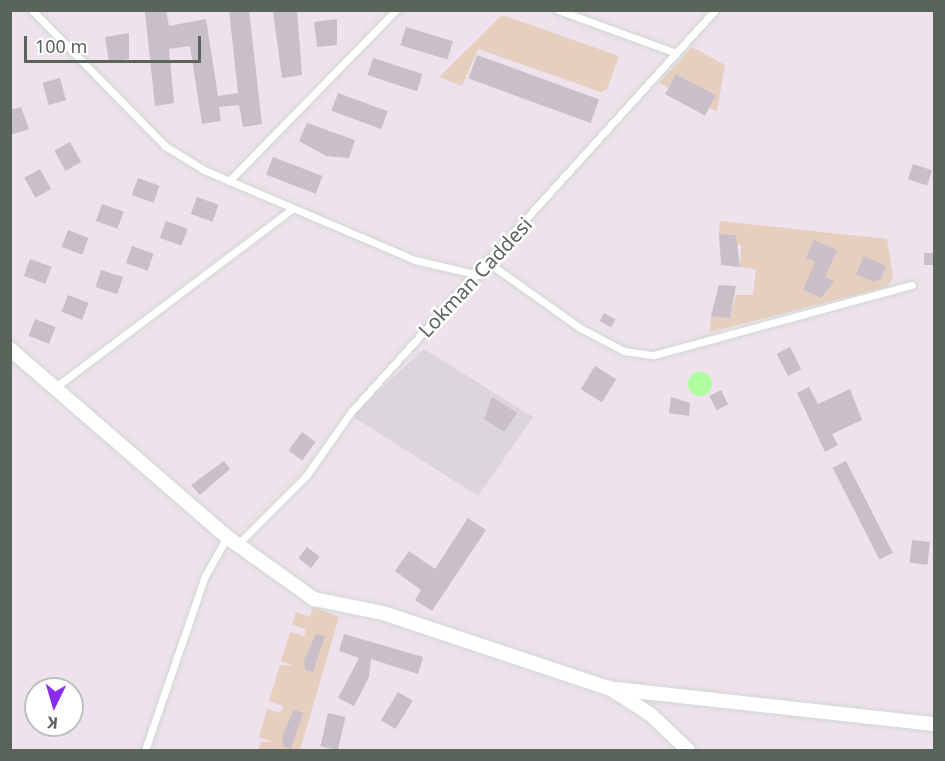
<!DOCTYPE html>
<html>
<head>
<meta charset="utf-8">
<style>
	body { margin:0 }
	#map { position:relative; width:945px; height:761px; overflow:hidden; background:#eee2ec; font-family:"Noto Sans",sans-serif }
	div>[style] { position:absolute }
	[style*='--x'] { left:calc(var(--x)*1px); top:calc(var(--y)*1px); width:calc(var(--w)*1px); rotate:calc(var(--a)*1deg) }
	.industrial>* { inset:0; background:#dcd5db }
	.green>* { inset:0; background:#e6cfbe }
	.water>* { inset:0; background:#afffa1 }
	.round { border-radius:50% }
	.building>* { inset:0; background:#c9bfc8; transform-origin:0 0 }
	.roads { filter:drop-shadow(0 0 2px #d0d7d1) drop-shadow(0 0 2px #d0d7d1) }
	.service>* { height:7px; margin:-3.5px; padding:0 3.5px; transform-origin:3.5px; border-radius:3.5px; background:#fff }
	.minor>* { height:14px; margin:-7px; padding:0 7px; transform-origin:7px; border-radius:7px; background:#fff }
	span { translate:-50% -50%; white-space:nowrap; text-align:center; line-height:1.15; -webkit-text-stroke:5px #fff; paint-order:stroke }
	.street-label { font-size:20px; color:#5b645b }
	.frame { position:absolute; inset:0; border:12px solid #5b645b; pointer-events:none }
	.north { position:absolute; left:24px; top:677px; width:60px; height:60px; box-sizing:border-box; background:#fff; border:2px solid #bdc1bd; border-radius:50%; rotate:185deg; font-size:16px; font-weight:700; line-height:24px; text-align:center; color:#5b645b }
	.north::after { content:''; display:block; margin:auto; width:21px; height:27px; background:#8b2bec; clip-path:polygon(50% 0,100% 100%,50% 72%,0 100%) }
	.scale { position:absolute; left:24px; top:36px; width:177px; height:27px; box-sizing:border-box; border:3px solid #5b645b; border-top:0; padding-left:8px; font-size:18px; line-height:21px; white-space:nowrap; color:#5b645b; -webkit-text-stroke:4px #fff; paint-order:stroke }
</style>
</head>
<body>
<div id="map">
	<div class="industrial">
		<div style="clip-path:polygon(424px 349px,533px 417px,478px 496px,352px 416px)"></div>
	</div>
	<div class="green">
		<div style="clip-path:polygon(502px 15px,619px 56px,607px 89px,601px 92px,478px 49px,462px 86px,439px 77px)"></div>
		<div style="clip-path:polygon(692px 47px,725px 65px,717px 111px,709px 108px,715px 96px,684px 95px,691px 82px,677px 74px,668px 88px,659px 83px)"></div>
		<div style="clip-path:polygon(720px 221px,887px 239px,893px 277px,887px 287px,710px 332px,711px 316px,730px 317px,736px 295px,753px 295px,756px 269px,740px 267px,741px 245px,735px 245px,736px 235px,719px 234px)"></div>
		<div style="clip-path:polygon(313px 607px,339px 617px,300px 750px,258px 750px,261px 742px,272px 742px,259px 737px,267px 709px,281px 713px,283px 706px,269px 701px,280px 665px,295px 666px,281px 661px,290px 632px,304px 636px,306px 629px,292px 625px,296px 612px,310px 617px)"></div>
	</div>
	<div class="water">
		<div class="round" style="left:688px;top:372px;width:24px;height:24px"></div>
	</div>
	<div class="building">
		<div style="clip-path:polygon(166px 10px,169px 26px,206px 19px,218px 96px,238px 93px,229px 10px,249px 10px,262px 124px,243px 127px,239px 105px,219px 107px,221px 121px,202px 124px,190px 46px,169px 49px,174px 103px,155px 106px,145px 12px)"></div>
		<div style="clip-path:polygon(297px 10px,302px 75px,282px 78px,273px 11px)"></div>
		<div style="clip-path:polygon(337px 19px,337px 45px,317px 47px,314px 22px)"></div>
		<div style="left:406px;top:27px;width:49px;height:19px;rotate:17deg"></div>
		<div style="clip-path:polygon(129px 33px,129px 59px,109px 62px,105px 37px)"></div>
		<div style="left:477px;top:55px;width:130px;height:25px;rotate:20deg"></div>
		<div style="left:373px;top:58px;width:52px;height:18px;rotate:18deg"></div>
		<div style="left:676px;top:74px;width:45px;height:23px;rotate:28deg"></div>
		<div style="left:60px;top:78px;width:23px;height:18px;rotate:75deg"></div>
		<div style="left:338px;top:93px;width:53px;height:19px;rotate:20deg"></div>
		<div style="clip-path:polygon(21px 107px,29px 129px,10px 135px,10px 110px)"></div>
		<div style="clip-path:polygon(307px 123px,355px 140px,349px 158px,326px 156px,299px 141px)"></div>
		<div style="left:70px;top:142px;width:23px;height:18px;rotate:61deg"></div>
		<div style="left:273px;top:157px;width:53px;height:19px;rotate:21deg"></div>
		<div style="left:913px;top:164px;width:20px;height:16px;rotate:18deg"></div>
		<div style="left:40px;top:169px;width:23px;height:18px;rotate:61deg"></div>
		<div style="left:138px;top:178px;width:23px;height:18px;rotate:20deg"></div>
		<div style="left:197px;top:197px;width:23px;height:18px;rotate:20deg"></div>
		<div style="left:102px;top:204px;width:23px;height:18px;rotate:20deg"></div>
		<div style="left:166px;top:221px;width:23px;height:18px;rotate:20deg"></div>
		<div style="left:68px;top:230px;width:22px;height:18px;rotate:21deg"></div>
		<div style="clip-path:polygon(719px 234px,736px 235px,740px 267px,721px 265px)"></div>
		<div style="clip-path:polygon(814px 240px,837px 250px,825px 277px,834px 281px,821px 298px,803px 290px,815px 262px,806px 258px)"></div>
		<div style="left:132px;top:246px;width:23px;height:18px;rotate:20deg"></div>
		<div style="left:934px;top:253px;width:12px;height:10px;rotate:90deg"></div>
		<div style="clip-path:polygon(864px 256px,886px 266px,881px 279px,874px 282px,856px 274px)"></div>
		<div style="left:30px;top:259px;width:23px;height:18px;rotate:20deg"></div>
		<div style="left:101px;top:270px;width:23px;height:18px;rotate:18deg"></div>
		<div style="clip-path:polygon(719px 285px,736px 286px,730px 318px,711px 316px)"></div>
		<div style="left:68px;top:295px;width:22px;height:18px;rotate:21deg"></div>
		<div style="left:604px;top:313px;width:13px;height:9px;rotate:29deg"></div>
		<div style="left:35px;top:319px;width:22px;height:18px;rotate:21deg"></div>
		<div style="left:790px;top:347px;width:25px;height:15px;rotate:63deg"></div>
		<div style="left:595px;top:366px;width:25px;height:27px;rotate:32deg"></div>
		<div style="clip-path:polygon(809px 387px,818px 404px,850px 389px,862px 420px,832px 434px,838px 445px,825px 452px,797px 393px)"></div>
		<div style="left:721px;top:390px;width:16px;height:13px;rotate:63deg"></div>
		<div style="clip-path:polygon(492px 397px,517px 413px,504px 432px,484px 419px)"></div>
		<div style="clip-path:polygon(671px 397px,690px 403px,689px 416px,669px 413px)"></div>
		<div style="left:302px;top:432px;width:17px;height:23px;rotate:36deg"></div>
		<div style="clip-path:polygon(224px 461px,230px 469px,200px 495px,191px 485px)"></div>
		<div style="left:846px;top:461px;width:103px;height:15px;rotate:63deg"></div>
		<div style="clip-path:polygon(468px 518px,486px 530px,432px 611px,415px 600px,421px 590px,395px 571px,409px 551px,435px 569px)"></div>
		<div style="left:912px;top:540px;width:18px;height:23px;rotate:6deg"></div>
		<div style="left:307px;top:547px;width:16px;height:14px;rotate:38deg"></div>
		<div style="clip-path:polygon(316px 634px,325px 636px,313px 672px,305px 670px,304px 660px)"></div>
		<div style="clip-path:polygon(344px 634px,423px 657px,418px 674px,371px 659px,369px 677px,354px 706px,338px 698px,359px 658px,339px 651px)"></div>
		<div style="left:398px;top:692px;width:17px;height:33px;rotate:31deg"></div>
		<div style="clip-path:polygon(294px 710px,303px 713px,291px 749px,283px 746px,282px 736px)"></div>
		<div style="left:328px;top:713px;width:18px;height:34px;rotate:13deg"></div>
	</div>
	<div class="roads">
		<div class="service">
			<div style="--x:32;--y:10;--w:190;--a:45.6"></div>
			<div style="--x:165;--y:146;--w:46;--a:31.6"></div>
			<div style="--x:204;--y:170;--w:229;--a:23.1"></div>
			<div style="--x:415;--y:260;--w:66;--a:13.2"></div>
			<div style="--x:558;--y:10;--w:126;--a:20"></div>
			<div style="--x:229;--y:181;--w:239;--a:-45.7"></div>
			<div style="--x:490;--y:264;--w:110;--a:35.4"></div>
			<div style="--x:580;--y:328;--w:50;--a:27.6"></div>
			<div style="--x:624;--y:351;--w:30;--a:8"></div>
			<div style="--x:654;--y:355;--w:267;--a:-15.2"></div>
			<div style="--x:57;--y:386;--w:294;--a:-37"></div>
			<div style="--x:238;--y:544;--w:96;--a:-45"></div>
			<div style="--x:306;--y:476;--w:78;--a:-54.9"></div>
			<div style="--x:351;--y:412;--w:542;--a:-47.84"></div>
			<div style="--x:145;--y:750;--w:184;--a:-71"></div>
			<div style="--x:205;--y:576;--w:45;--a:-60.6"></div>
		</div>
		<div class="minor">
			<div style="--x:10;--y:349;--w:287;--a:40.9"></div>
			<div style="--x:227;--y:537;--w:107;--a:35.5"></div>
			<div style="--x:314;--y:599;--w:70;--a:11.5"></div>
			<div style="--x:383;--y:613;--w:240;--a:18.4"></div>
			<div style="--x:611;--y:689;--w:46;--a:32.7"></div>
			<div style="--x:650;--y:714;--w:52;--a:43.5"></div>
			<div style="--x:616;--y:689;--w:320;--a:6.3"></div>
		</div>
	</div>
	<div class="street-label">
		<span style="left:475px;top:277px;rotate:-47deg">Lokman Caddesi</span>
	</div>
	<div class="frame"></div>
	<div class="north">K</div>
	<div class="scale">100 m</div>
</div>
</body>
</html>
